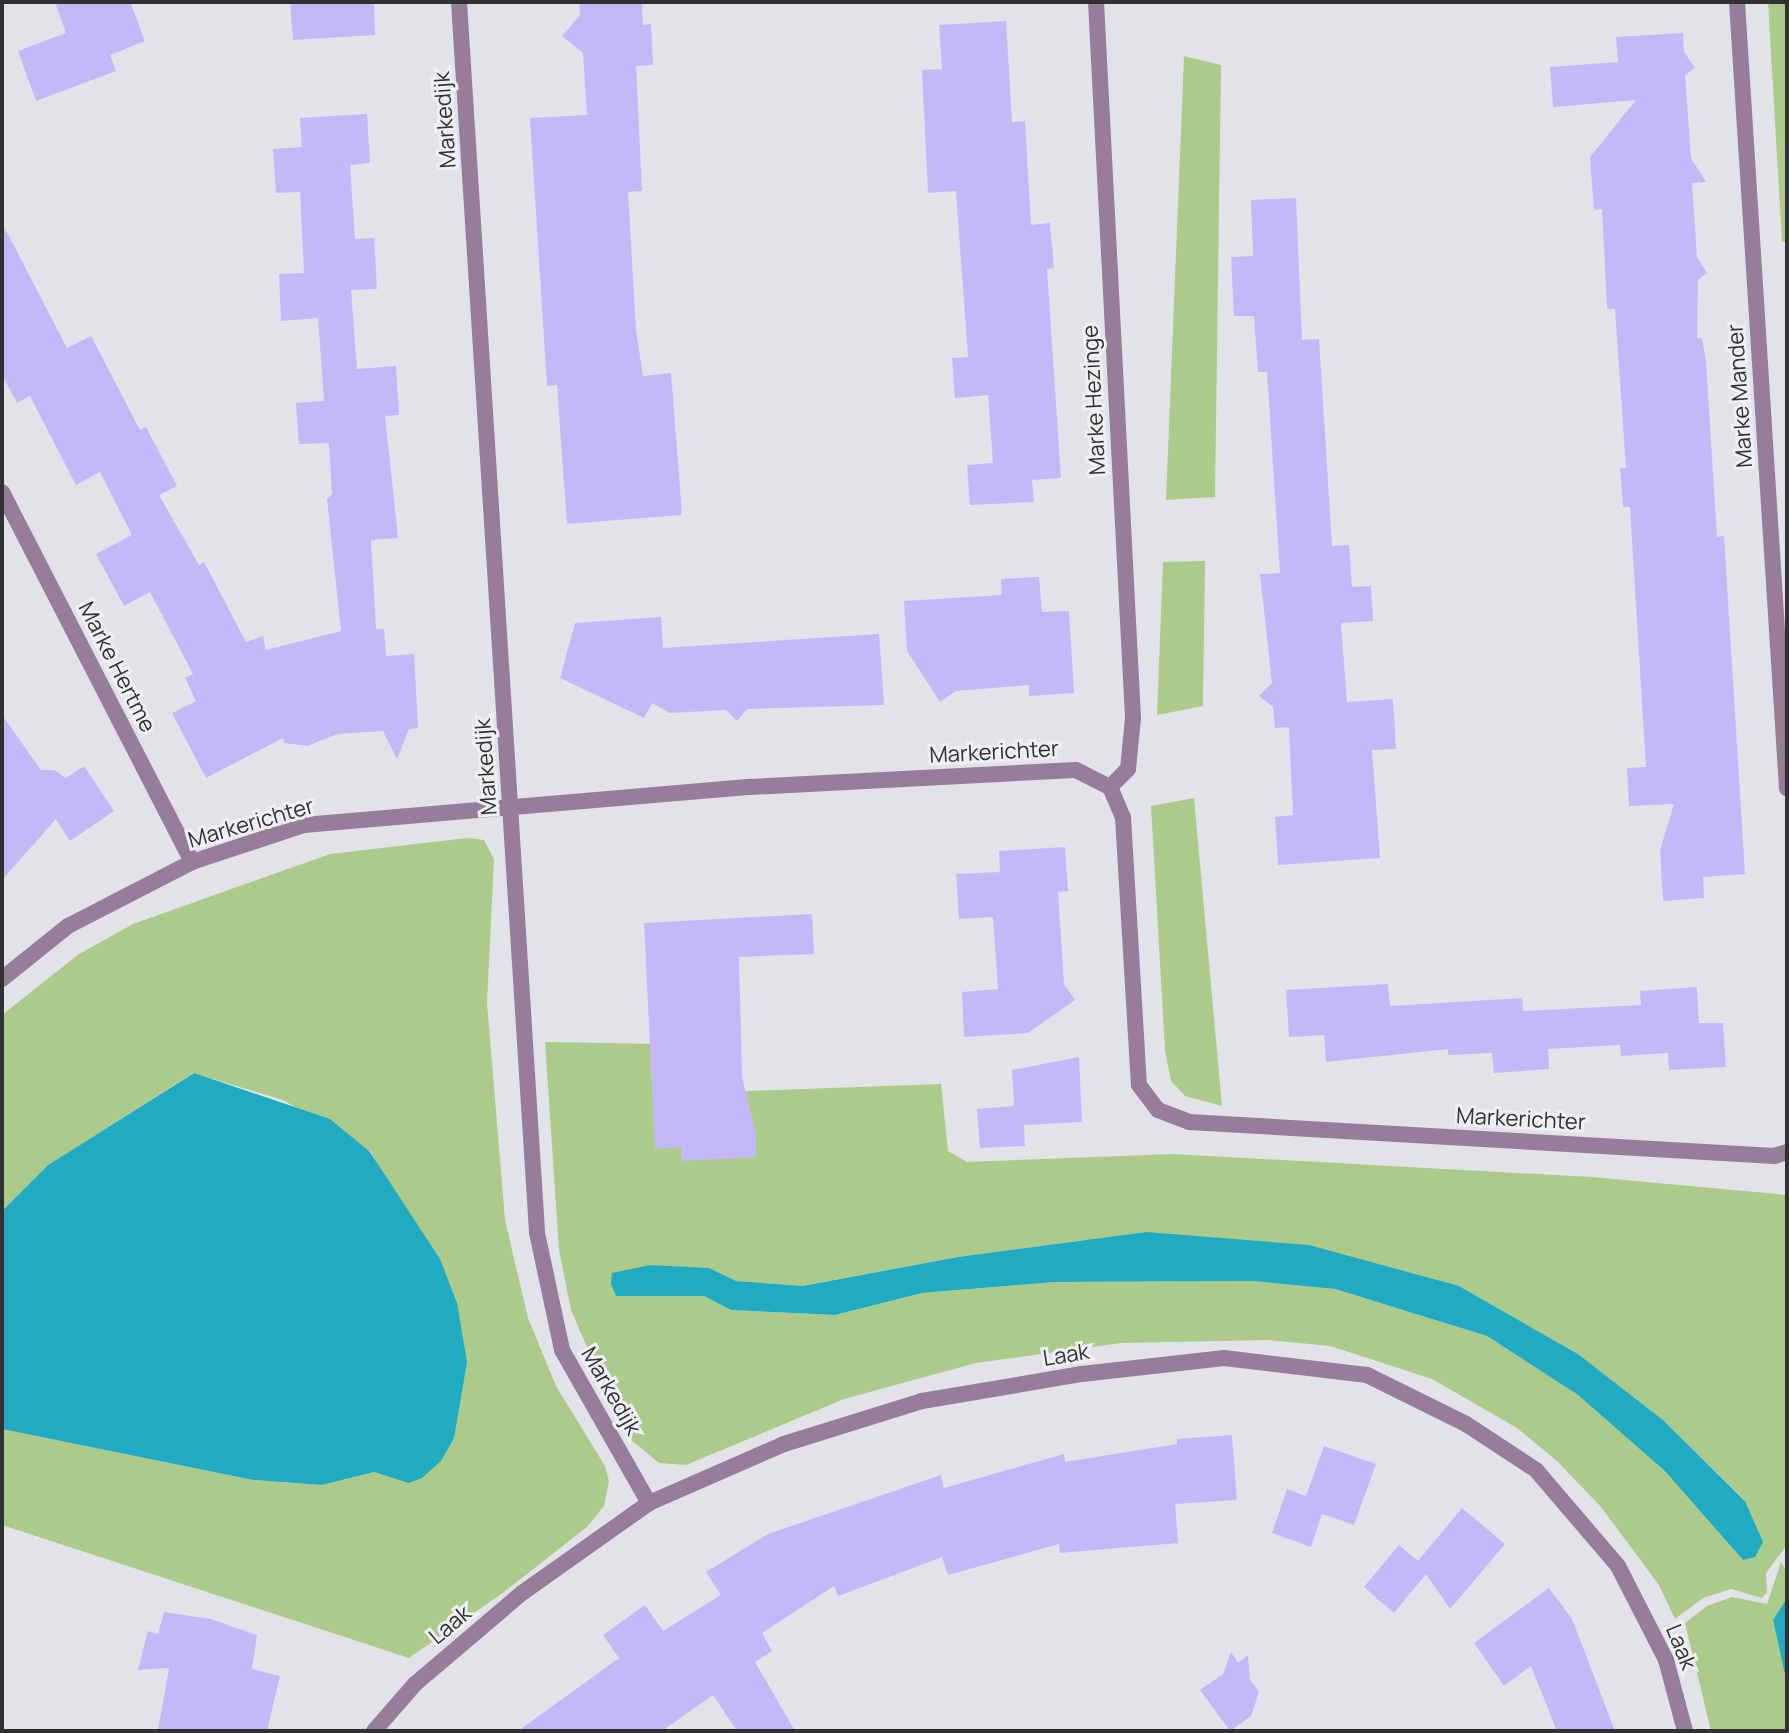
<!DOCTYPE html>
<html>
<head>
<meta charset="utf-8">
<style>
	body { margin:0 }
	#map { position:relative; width:1789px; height:1733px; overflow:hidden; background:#e2e3e8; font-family:Manrope,sans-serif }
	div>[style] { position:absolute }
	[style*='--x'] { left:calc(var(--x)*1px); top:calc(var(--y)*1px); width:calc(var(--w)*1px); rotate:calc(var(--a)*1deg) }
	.green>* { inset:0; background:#accb8b }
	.water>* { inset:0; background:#21abc3 }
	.building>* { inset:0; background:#c5b8f9 }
	.minor>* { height:16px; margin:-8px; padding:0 8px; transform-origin:8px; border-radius:8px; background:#967e9b }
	span { translate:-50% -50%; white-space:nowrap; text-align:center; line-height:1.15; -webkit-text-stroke:6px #eff0f6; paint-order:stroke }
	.street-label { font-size:22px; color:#313133 }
	.frame { position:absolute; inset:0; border:4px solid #313133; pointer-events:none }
</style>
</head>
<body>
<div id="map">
	<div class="green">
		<div style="clip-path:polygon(1768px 2px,1787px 2px,1787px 242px,1782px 242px)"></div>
		<div style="clip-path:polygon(1184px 56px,1221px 65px,1215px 497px,1166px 500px)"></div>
		<div style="clip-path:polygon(1205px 561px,1203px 706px,1157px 715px,1163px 562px)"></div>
		<div style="clip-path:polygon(1194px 798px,1222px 1106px,1185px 1096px,1171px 1081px,1165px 1050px,1151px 806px)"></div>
		<div style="clip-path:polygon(467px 838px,484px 840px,494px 859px,487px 1003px,505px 1220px,528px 1318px,556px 1386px,605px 1466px,609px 1481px,604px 1506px,587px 1527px,504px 1592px,409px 1658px,2px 1525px,2px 1429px,253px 1480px,322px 1485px,374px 1472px,401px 1478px,399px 1201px,371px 1152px,283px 1100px,193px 1073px,48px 1165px,2px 1211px,2px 1015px,79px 954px,133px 924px,330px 854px)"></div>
		<div style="clip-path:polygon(evenodd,545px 1042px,718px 1045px,721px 1092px,941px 1084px,948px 1151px,967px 1162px,1173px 1154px,1592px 1177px,1787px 1195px,1787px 1545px,1766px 1573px,1767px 1592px,1762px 1598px,1731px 1589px,1703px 1598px,1675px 1619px,1659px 1585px,1601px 1507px,1558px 1462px,1517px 1428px,1432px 1379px,1330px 1346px,1268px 1340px,1121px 1343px,976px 1363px,844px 1399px,686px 1465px,659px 1463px,625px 1435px,571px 1310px,559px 1250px,545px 1042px,1146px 1232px,1459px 1286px,1578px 1354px,1663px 1420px,1745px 1500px,1743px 1560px,1666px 1471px,1578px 1395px,1487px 1336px,1335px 1289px,1253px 1281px,1055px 1282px,922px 1293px,835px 1315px,731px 1310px,704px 1296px,616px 1296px,709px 1268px,735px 1281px,801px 1286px,958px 1257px,1146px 1232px)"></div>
		<div style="clip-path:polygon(1781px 1562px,1787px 1572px,1787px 1598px,1773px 1620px,1787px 1684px,1787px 1731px,1711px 1731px,1685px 1623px,1707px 1606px,1732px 1597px,1767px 1604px)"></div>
	</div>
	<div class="water">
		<div style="clip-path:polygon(194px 1073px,330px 1119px,370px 1152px,440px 1259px,457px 1303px,467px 1362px,454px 1438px,441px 1461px,422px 1478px,409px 1483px,374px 1472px,322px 1485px,253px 1480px,2px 1429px,2px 1211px,48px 1165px)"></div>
		<div style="clip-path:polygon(1146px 1232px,1309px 1245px,1459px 1286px,1578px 1354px,1663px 1420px,1745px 1501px,1763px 1542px,1755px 1557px,1743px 1560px,1665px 1471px,1578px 1395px,1487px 1336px,1335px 1289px,1253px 1281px,1055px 1282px,922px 1293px,835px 1315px,731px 1310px,704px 1296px,616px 1296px,611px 1284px,612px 1273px,650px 1265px,709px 1268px,736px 1281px,802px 1286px,958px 1257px)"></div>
		<div style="clip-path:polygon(1787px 1598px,1787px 1684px,1773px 1620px)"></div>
	</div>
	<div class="building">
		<div style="clip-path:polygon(55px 2px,130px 2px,145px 41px,110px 55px,116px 71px,36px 101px,18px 51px,66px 33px)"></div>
		<div style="clip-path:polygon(290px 2px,374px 2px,375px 35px,293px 40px)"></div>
		<div style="clip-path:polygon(579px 2px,642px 2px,643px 25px,651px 24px,653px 65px,636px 66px,642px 191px,628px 192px,636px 330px,643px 376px,671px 373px,682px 515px,567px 524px,557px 385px,547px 386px,530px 118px,587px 115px,583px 53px,562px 36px,580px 15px)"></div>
		<div style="clip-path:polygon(1006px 21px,1012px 122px,1025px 121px,1031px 225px,1050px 223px,1054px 268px,1047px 269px,1061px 478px,1032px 480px,1034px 502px,970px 505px,967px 465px,993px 463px,988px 395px,955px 398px,952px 358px,968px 357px,956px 191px,928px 193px,922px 70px,942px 69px,939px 25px)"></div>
		<div style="clip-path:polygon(1683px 33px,1684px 52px,1695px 68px,1685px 75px,1691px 158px,1706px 182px,1692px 183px,1697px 257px,1707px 273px,1698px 280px,1697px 338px,1702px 338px,1706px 362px,1717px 537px,1724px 536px,1745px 874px,1703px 877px,1704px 898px,1663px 901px,1660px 850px,1674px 804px,1629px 806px,1627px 768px,1646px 767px,1630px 507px,1623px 507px,1620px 468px,1626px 468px,1615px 309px,1607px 309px,1602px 209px,1594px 210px,1590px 157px,1636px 100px,1553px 107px,1550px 67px,1618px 62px,1616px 37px)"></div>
		<div style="clip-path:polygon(367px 114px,370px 163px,350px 165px,355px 239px,374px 238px,377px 289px,351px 290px,357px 369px,396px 366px,399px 415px,385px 416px,398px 538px,371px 540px,376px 629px,384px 629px,386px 656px,414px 654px,418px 728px,409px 729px,397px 759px,383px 731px,338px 734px,307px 746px,284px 743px,283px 738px,206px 778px,172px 713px,196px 701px,185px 678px,193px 674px,150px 592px,124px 606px,96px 554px,132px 535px,100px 472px,76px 485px,30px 396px,17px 403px,2px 375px,2px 223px,67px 348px,91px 336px,140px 430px,146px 427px,177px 486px,159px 495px,199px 565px,204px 562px,246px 642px,263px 636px,266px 650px,341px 631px,327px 499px,332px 494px,329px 443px,299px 444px,296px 403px,324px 401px,318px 318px,281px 321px,279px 274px,304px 273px,300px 192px,276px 193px,273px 149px,302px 147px,300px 118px)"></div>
		<div style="clip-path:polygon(1296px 198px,1302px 340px,1319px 339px,1332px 546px,1349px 545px,1352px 587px,1371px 586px,1373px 621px,1341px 623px,1347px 702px,1393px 699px,1396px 749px,1372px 750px,1380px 858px,1278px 865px,1275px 817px,1293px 815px,1289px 727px,1275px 728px,1273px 707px,1259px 696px,1272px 683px,1260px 574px,1280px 573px,1267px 372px,1258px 372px,1254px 316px,1234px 316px,1231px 257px,1253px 256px,1251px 200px)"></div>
		<div style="clip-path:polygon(1039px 577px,1042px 612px,1069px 611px,1074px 693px,1029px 696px,1029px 685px,956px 691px,940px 702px,907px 651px,904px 601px,1002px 595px,1001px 579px)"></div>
		<div style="clip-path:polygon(661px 617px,663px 648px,879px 634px,884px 705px,747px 709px,737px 721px,726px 710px,670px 713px,652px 703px,644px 718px,560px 678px,575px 623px)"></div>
		<div style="clip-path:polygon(2px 715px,41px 770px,54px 770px,66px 778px,84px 766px,114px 811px,70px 841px,56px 819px,2px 880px)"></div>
		<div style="clip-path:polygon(1065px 847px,1068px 891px,1058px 892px,1064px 984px,1075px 1000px,1028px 1033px,964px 1037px,962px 992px,998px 989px,993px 917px,959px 919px,956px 874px,1000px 872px,999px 851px)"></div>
		<div style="clip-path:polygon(812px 914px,814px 954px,739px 957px,742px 1077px,756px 1134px,756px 1157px,681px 1161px,682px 1147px,655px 1149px,644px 923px)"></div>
		<div style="clip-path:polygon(1388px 984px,1390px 1006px,1522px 998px,1523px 1011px,1641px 1005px,1640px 991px,1697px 987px,1699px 1023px,1723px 1023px,1726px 1067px,1669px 1070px,1668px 1053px,1621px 1056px,1620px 1045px,1548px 1049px,1549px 1069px,1494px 1073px,1492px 1053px,1448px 1055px,1448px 1049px,1326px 1062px,1324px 1035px,1289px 1037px,1286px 990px)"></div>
		<div style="clip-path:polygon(1079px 1057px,1082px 1122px,1024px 1125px,1025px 1146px,980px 1148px,977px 1109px,1014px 1106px,1012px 1070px)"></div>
		<div style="clip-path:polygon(1232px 1435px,1237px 1500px,1175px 1504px,1178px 1543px,1060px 1553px,1059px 1544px,948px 1575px,942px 1557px,838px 1596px,834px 1586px,762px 1633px,772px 1651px,755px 1662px,795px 1731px,737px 1731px,713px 1695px,662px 1731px,518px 1731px,619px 1658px,603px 1635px,645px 1605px,663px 1631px,721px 1595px,706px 1572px,768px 1534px,941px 1475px,944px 1488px,1064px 1454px,1065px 1462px,1177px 1444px,1177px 1439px)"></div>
		<div style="clip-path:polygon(1324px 1446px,1376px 1464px,1354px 1525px,1322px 1514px,1311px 1547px,1272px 1533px,1287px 1489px,1306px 1496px)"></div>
		<div style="clip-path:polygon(1462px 1508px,1505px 1544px,1450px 1609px,1426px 1574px,1394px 1613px,1364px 1587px,1399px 1545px,1418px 1561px)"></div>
		<div style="clip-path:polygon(1549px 1588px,1572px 1619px,1615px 1731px,1557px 1731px,1531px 1666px,1504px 1686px,1474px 1643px)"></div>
		<div style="clip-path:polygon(164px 1612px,211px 1619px,257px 1635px,252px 1669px,280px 1676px,267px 1731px,158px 1731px,169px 1668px,138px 1670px,148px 1631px,158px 1634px)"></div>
		<div style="clip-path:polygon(1231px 1652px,1238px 1663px,1248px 1655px,1250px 1680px,1259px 1692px,1251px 1716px,1230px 1731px,1200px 1690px,1223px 1674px)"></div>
	</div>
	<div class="minor">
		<div style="--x:459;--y:2;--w:1233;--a:86.37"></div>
		<div style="--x:537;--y:1233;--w:120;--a:77.9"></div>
		<div style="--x:562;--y:1350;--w:176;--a:60.4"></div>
		<div style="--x:1096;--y:2;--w:717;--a:87.04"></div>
		<div style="--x:1133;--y:718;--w:51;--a:95.6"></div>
		<div style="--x:1128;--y:769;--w:25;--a:135"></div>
		<div style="--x:1737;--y:2;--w:788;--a:86.36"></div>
		<div style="--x:2;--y:492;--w:416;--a:62.8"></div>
		<div style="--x:2;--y:979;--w:85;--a:-38.8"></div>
		<div style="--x:68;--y:926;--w:140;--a:-27.3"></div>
		<div style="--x:192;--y:862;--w:118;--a:-18.3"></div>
		<div style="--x:304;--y:825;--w:448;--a:-4.9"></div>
		<div style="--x:750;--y:787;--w:326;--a:-3"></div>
		<div style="--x:1076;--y:770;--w:38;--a:27"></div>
		<div style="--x:1110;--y:787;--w:33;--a:67"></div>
		<div style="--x:1123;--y:817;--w:268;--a:86.6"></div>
		<div style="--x:1139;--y:1085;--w:31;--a:53"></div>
		<div style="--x:1158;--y:1110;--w:33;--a:21"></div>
		<div style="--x:1189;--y:1122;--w:586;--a:3.33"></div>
		<div style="--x:1774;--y:1156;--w:14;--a:-17"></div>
		<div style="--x:374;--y:1731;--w:62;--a:-48.9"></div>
		<div style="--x:415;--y:1684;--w:140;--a:-40.4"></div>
		<div style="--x:522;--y:1593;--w:156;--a:-35.3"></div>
		<div style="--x:649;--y:1503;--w:147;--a:-23.6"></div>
		<div style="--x:784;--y:1444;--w:145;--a:-17.3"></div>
		<div style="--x:922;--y:1401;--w:162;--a:-9.6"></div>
		<div style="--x:1082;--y:1374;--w:143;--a:-6.4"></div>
		<div style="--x:1224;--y:1358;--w:144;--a:6.8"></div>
		<div style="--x:1367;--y:1375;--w:110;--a:26.3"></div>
		<div style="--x:1466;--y:1424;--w:84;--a:33.3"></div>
		<div style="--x:1536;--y:1470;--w:126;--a:49.5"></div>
		<div style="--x:1618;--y:1566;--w:106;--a:62.9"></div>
		<div style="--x:1666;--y:1660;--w:73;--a:75"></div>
	</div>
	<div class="street-label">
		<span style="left:445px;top:120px;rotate:-94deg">Markedijk</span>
		<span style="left:1740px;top:396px;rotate:-94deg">Marke Mander</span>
		<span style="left:1094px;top:400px;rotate:-93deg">Marke Hezinge</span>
		<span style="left:117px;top:667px;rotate:63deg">Marke Hertme</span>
		<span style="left:994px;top:752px;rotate:-3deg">Markerichter</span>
		<span style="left:486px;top:767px;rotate:-94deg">Markedijk</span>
		<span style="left:251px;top:823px;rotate:-16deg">Markerichter</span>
		<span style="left:1521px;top:1119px;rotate:3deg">Markerichter</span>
		<span style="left:1066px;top:1355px;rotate:-9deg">Laak</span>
		<span style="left:611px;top:1391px;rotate:60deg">Markedijk</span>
		<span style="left:450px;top:1625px;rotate:-40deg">Laak</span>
		<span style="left:1681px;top:1647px;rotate:68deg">Laak</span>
	</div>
	<div class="frame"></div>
</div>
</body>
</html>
